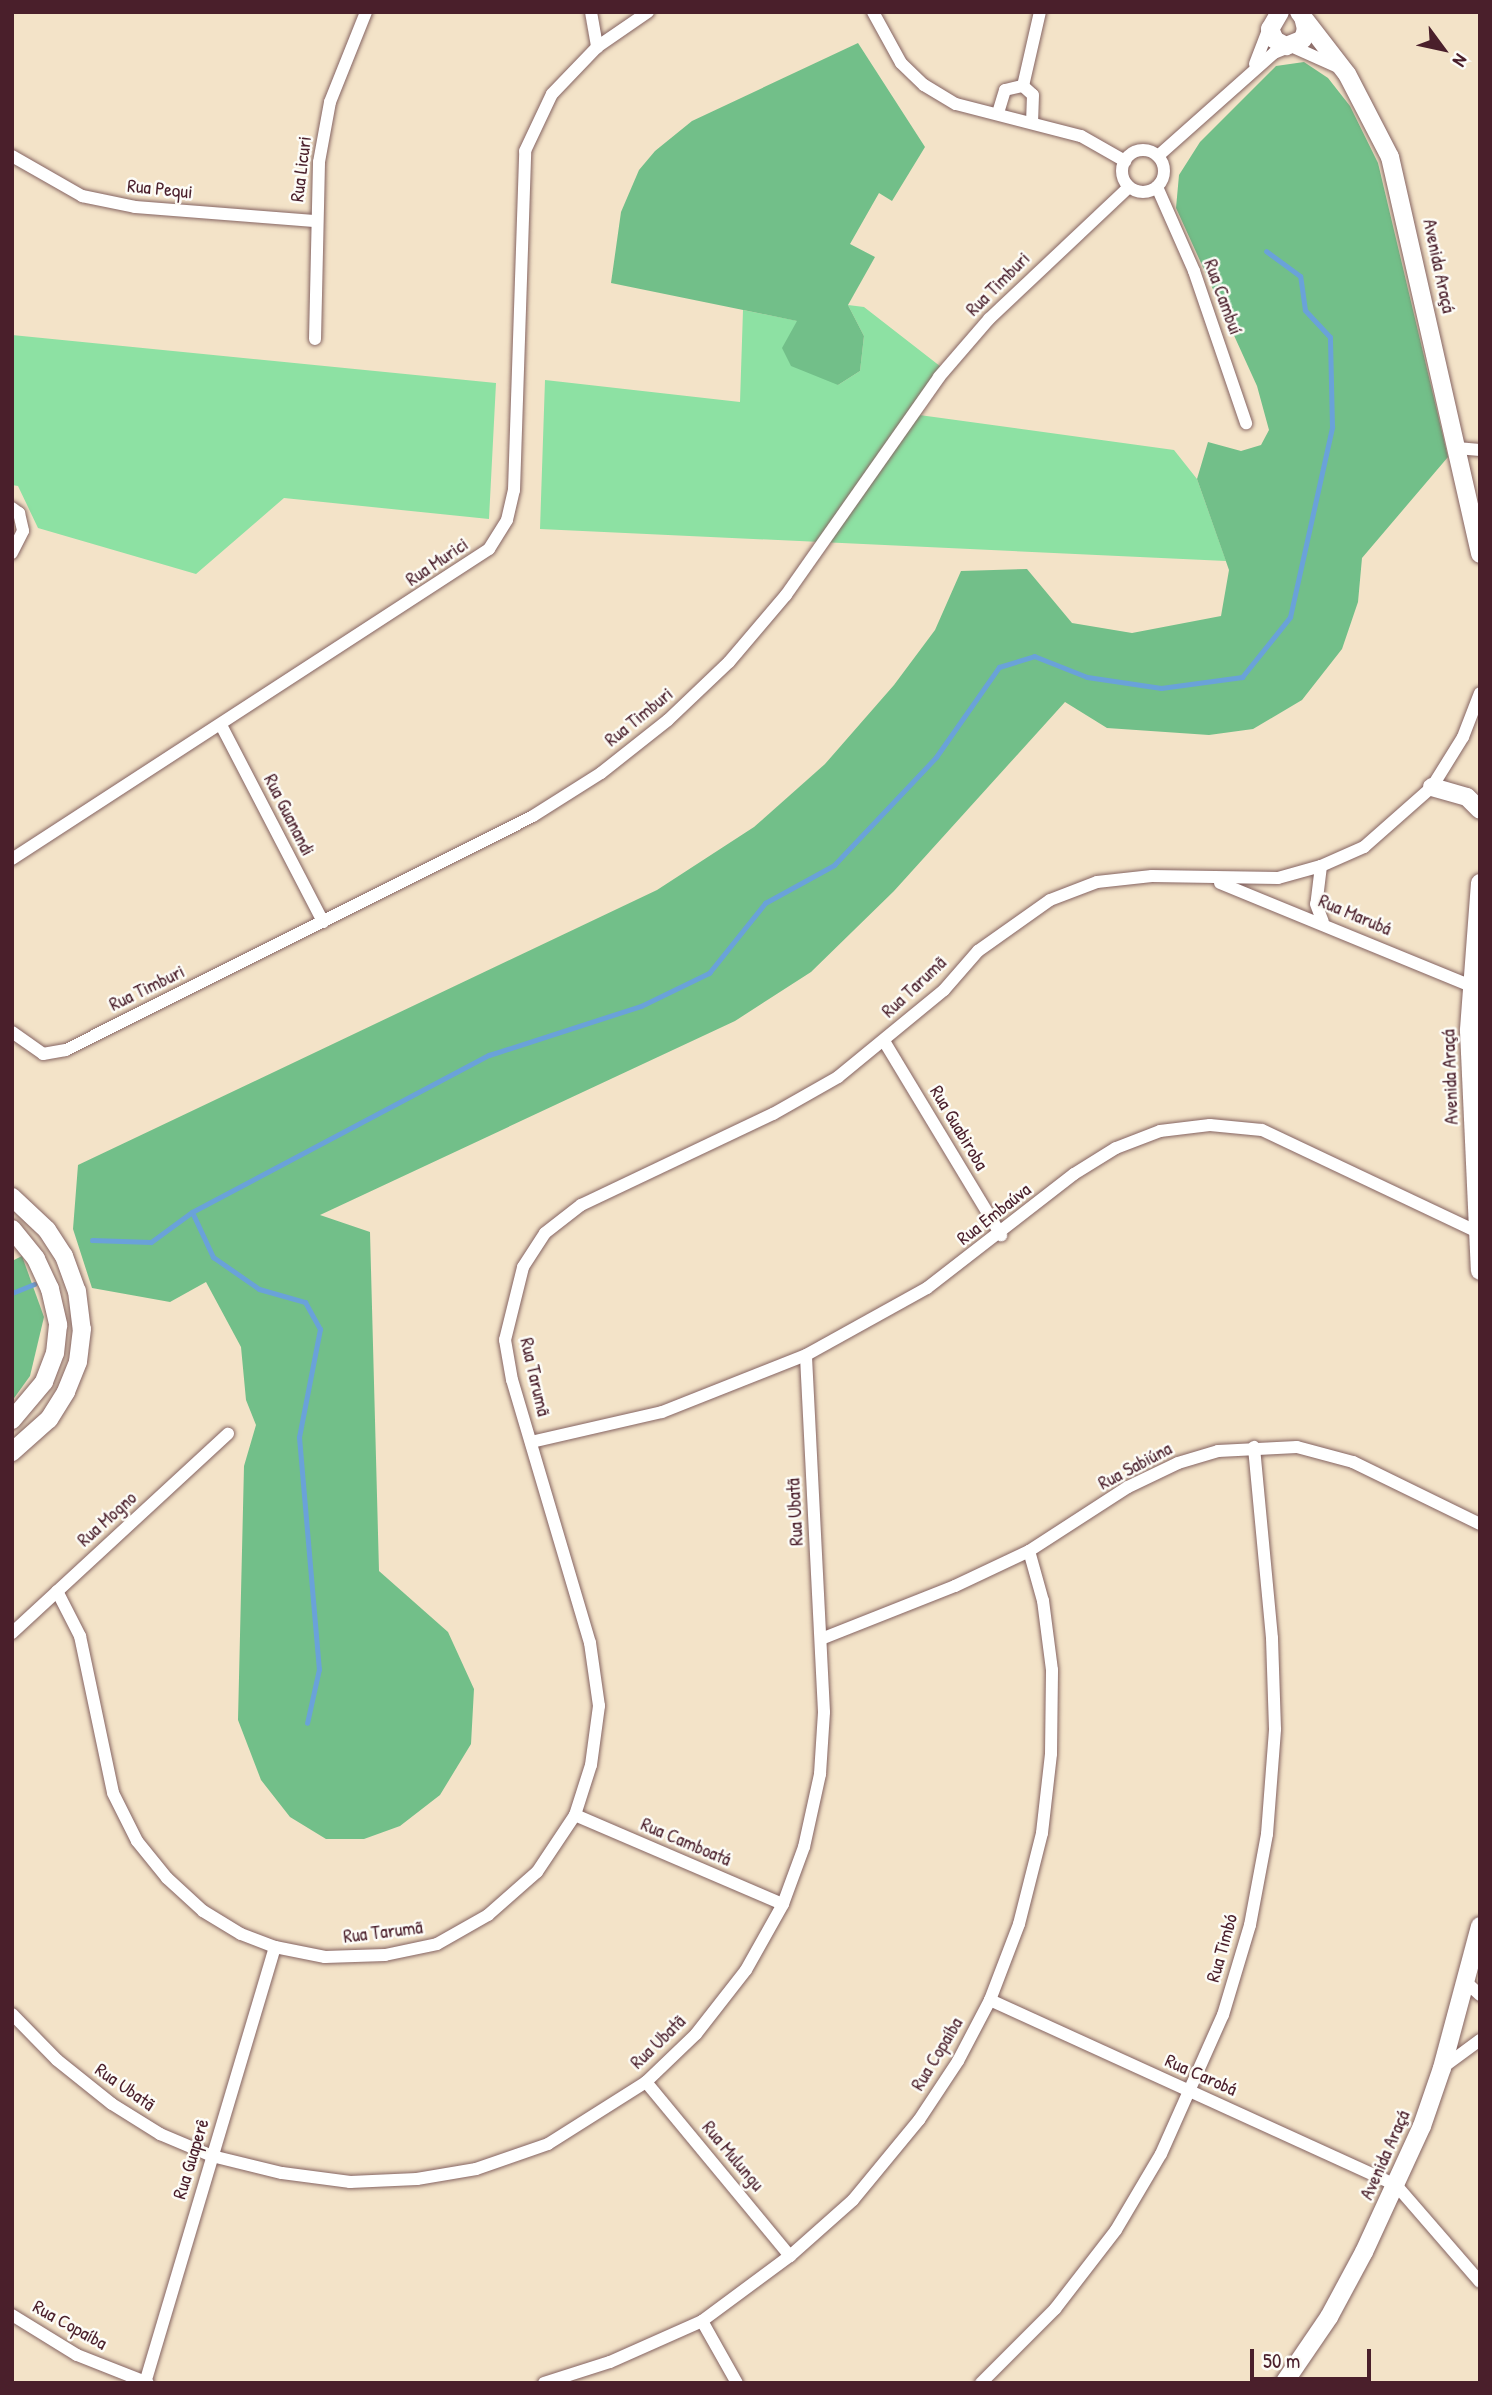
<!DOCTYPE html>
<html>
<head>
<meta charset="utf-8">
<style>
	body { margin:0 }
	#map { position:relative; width:1492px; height:2395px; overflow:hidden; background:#f3e3c8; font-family:"Patrick Hand",sans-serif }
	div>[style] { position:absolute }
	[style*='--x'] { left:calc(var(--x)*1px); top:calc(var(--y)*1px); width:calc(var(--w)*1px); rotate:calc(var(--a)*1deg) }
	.green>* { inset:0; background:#8de1a3 }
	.forest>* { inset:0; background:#72bf89 }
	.stream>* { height:5px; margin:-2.5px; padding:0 2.5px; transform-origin:2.5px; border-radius:2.5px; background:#6aa2d9 }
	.roads { filter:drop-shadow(0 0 2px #856462) drop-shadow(0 0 2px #856462) }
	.street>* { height:12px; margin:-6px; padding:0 6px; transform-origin:6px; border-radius:6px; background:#fff }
	.street>.ring { margin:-6px; padding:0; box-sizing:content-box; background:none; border:12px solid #fff; border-radius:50% }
	.secondary>* { height:18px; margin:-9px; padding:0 9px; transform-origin:9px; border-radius:9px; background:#fff }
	span { translate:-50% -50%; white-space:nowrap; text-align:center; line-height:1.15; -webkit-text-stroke:5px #fdfcf7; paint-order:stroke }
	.street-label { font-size:19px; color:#4a1f2b }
	.frame { position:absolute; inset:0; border:14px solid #4a1f2b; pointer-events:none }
	.north { position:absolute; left:1408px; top:14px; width:70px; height:70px; -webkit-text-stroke:5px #fdfcf7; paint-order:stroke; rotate:123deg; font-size:19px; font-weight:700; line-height:28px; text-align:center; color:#4a1f2b }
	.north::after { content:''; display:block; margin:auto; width:24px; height:32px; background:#4a1f2b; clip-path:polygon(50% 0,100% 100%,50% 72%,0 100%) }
	.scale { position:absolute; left:1250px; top:2349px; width:121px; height:32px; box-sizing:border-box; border:4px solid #4a1f2b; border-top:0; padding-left:9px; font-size:21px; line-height:24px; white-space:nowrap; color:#4a1f2b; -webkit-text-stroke:5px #fdfcf7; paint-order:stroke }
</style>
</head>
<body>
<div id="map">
	<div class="green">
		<div style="clip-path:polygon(848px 305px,864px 307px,945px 370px,912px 414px,1174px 450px,1197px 479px,1226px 561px,540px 529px,545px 380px,740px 402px,743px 310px,798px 321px,838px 385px,860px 371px,864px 336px)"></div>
		<div style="clip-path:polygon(12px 335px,496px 383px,489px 519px,284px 498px,196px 574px,38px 528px,18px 486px,12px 485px)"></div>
	</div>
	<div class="forest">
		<div style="clip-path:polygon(858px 43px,925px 147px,892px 201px,879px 193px,850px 244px,875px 257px,848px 305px,864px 336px,860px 371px,838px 385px,791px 366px,782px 348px,797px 321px,611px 283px,621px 212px,639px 170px,655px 151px,692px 121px)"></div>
		<div style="clip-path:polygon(1304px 62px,1328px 78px,1350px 106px,1378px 163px,1448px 457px,1362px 558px,1358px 602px,1342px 649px,1302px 700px,1253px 729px,1209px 735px,1107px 728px,1065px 702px,894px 891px,811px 972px,735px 1021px,320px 1215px,370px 1232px,379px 1571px,448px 1632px,474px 1689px,471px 1744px,440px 1795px,400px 1826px,364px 1839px,326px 1839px,290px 1817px,261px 1780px,238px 1720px,244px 1466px,256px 1425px,246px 1400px,241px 1347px,206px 1282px,170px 1302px,92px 1288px,73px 1229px,78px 1165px,657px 890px,754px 827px,825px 764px,894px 685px,935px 630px,961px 571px,1027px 569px,1072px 623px,1132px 633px,1221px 616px,1229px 570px,1197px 479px,1208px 442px,1241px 451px,1261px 445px,1269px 430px,1257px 386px,1176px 208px,1179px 175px,1200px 142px,1276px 66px)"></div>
		<div style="clip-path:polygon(22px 1256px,44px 1317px,30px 1376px,12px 1401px,12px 1261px)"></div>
	</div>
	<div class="stream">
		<div style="--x:192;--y:1212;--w:50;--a:65"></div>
		<div style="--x:213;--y:1257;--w:56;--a:34.8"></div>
		<div style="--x:259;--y:1289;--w:48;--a:15.8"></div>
		<div style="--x:305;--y:1302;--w:31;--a:61"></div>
		<div style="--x:320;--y:1329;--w:110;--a:101"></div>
		<div style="--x:299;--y:1437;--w:233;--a:85.1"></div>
		<div style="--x:319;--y:1669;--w:55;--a:102.5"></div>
		<div style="--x:92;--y:1240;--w:59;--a:1.9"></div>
		<div style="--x:151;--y:1242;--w:51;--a:-36.2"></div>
		<div style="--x:192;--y:1212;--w:336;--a:-27.9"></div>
		<div style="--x:489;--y:1055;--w:160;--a:-17.9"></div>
		<div style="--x:641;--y:1006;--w:76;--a:-25.9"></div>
		<div style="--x:709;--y:973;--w:90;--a:-51.3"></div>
		<div style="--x:765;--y:903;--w:79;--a:-28.8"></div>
		<div style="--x:834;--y:865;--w:149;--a:-46.6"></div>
		<div style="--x:936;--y:757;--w:110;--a:-55"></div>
		<div style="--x:999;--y:667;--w:37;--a:-17"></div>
		<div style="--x:1034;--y:656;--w:57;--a:21.6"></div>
		<div style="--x:1087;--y:677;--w:75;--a:8.5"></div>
		<div style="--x:1161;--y:688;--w:82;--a:-7.7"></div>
		<div style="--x:1242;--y:677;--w:77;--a:-51.3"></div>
		<div style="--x:1290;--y:617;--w:195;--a:-77.5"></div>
		<div style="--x:1332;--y:427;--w:90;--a:-91.3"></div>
		<div style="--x:1330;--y:337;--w:37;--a:-133"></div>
		<div style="--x:1305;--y:310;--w:34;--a:-98"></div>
		<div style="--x:1300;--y:276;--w:42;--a:-143.7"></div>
		<div style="--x:12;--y:1293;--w:24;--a:-22"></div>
	</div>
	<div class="roads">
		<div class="street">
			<div style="--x:591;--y:12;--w:36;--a:80"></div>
			<div style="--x:873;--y:12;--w:58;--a:61.2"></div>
			<div style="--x:901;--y:63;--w:32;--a:44"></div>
			<div style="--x:924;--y:85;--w:37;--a:31"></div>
			<div style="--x:956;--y:104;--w:129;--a:14.4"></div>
			<div style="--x:1081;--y:136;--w:51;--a:29.6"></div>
			<div style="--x:1255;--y:64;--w:42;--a:-69"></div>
			<div style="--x:1023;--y:86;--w:76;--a:-77.1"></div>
			<div style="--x:998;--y:113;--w:24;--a:-73"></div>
			<div style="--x:1005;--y:90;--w:18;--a:-13"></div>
			<div style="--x:1023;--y:86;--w:13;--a:42"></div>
			<div style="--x:1033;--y:95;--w:27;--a:92"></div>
			<div class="ring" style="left:1122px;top:150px;width:30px;height:30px"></div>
			<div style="--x:12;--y:156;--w:81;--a:29.7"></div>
			<div style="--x:82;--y:196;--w:54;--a:11.7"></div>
			<div style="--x:135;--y:207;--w:180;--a:4.5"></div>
			<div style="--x:1158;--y:156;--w:155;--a:-41.6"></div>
			<div style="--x:1274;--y:53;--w:18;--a:-22"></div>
			<div style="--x:1291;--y:46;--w:49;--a:24"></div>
			<div style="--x:1157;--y:187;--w:92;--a:66.2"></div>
			<div style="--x:1194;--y:271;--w:161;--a:71.1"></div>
			<div style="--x:315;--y:339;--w:177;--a:-88.7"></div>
			<div style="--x:319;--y:162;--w:61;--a:-79.6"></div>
			<div style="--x:330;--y:102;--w:97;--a:-68.2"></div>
			<div style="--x:1457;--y:448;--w:23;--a:5"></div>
			<div style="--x:12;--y:508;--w:9;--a:36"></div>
			<div style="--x:19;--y:513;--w:18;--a:77"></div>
			<div style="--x:23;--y:531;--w:25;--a:117"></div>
			<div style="--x:221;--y:725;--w:222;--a:62.6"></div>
			<div style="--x:12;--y:859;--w:569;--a:-33.02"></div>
			<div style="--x:489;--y:549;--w:34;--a:-58"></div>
			<div style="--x:507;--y:520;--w:31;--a:-77"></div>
			<div style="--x:514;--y:490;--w:339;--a:-88.1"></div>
			<div style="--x:525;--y:151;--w:63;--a:-64.7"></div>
			<div style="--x:552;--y:94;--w:65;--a:-46.2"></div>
			<div style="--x:597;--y:47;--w:62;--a:-34.5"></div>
			<div style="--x:1321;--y:866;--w:38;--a:97"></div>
			<div style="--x:1316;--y:904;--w:19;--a:69"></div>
			<div style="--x:1220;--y:883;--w:279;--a:22.3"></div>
			<div style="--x:12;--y:1032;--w:38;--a:35"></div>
			<div style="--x:43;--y:1054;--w:23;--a:-10"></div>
			<div style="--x:66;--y:1050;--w:522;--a:-26.61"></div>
			<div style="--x:533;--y:816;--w:80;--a:-32.3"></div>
			<div style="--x:601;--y:773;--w:85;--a:-38.3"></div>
			<div style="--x:668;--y:720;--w:84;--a:-43.6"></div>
			<div style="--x:729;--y:662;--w:88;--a:-49.6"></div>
			<div style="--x:786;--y:595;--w:266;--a:-54.9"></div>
			<div style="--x:939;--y:377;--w:77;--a:-49.2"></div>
			<div style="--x:989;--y:319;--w:192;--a:-43.3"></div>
			<div style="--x:884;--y:1041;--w:227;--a:58.9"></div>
			<div style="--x:531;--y:1442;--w:134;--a:-12.9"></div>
			<div style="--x:662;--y:1412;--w:155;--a:-21.6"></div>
			<div style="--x:806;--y:1355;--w:138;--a:-29"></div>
			<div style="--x:927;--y:1288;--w:186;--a:-37.8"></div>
			<div style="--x:1074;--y:1174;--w:49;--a:-31.8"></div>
			<div style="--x:1116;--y:1148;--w:47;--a:-21.1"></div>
			<div style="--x:1160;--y:1131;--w:50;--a:-6.8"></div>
			<div style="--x:1210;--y:1125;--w:52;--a:5.5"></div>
			<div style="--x:1262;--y:1130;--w:239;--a:25.3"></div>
			<div style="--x:57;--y:1591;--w:51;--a:62.9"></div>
			<div style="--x:80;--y:1636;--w:160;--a:78.1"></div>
			<div style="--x:113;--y:1793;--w:54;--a:63.4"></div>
			<div style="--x:137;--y:1841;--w:48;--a:51"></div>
			<div style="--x:167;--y:1878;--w:49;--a:42.5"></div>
			<div style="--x:203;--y:1911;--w:44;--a:31.2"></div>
			<div style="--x:241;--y:1934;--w:36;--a:21"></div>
			<div style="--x:275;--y:1947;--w:51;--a:11.3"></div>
			<div style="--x:325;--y:1957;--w:60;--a:-1.9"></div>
			<div style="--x:385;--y:1955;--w:53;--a:-11.9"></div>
			<div style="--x:437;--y:1944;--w:59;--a:-29.6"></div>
			<div style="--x:488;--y:1915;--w:65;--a:-41.3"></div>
			<div style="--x:537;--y:1872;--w:69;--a:-56.3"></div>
			<div style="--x:575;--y:1815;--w:52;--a:-72.3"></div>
			<div style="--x:591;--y:1765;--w:60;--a:-82.3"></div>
			<div style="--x:599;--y:1706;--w:64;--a:-98.1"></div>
			<div style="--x:590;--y:1643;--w:274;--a:-106.5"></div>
			<div style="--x:512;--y:1380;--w:41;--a:-99.9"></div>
			<div style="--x:505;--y:1340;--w:75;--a:-76.1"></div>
			<div style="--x:523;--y:1267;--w:40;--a:-57.1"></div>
			<div style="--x:545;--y:1233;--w:46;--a:-37.9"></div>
			<div style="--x:581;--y:1205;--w:212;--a:-25.4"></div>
			<div style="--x:773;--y:1114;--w:75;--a:-29.6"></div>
			<div style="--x:838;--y:1077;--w:137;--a:-39.4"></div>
			<div style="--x:944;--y:990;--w:52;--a:-48.9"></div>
			<div style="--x:978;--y:951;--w:88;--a:-35.3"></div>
			<div style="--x:1050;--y:900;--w:50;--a:-21"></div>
			<div style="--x:1097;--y:882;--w:55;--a:-6.2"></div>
			<div style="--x:1152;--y:876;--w:126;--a:0.9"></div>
			<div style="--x:1278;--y:878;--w:45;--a:-15.6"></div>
			<div style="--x:1321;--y:866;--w:47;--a:-23.8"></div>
			<div style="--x:1364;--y:847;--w:91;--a:-41.4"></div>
			<div style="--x:1432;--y:787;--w:59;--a:-58.2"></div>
			<div style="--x:1463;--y:737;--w:47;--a:-68.9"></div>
			<div style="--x:12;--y:1633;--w:294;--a:-42.7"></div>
			<div style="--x:821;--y:1639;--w:144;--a:-21.6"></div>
			<div style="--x:955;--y:1586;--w:82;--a:-25.3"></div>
			<div style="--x:1029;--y:1551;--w:118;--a:-32.9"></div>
			<div style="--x:1128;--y:1487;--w:55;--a:-25.6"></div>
			<div style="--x:1178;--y:1463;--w:42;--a:-16.7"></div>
			<div style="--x:1218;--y:1451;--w:79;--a:-2.9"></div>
			<div style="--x:1297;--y:1447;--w:58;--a:15"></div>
			<div style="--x:1353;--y:1462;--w:141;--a:26"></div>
			<div style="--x:575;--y:1815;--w:226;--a:23.2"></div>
			<div style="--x:1466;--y:1982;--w:19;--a:43"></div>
			<div style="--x:990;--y:2000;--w:446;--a:24.5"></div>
			<div style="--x:1396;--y:2185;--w:128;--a:49.1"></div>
			<div style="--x:12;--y:2014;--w:64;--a:45.6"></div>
			<div style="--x:57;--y:2060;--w:70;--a:38.7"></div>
			<div style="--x:112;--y:2104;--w:57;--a:32"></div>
			<div style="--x:160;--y:2134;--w:56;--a:22.9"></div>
			<div style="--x:212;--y:2156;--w:72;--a:13.7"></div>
			<div style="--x:282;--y:2173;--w:69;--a:7.5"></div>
			<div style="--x:350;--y:2182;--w:67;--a:-2.6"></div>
			<div style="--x:417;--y:2179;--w:60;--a:-9.6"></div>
			<div style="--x:476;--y:2169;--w:76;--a:-19.1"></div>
			<div style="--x:548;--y:2144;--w:116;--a:-32.3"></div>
			<div style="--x:646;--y:2082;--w:69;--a:-43.8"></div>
			<div style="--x:696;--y:2034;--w:81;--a:-52"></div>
			<div style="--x:746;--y:1970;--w:76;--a:-60.7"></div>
			<div style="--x:783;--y:1904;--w:61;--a:-69.8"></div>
			<div style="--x:804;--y:1847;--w:75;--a:-77.6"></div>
			<div style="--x:820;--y:1774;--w:62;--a:-86.3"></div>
			<div style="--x:824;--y:1712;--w:357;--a:-92.9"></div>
			<div style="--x:1442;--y:2068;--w:47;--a:-36.4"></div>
			<div style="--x:646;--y:2082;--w:226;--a:50.4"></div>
			<div style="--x:12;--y:2315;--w:76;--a:31.6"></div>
			<div style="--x:77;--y:2355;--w:76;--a:21.5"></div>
			<div style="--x:702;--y:2321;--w:71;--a:60.6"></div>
			<div style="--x:145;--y:2383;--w:455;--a:-73.4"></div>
			<div style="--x:544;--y:2383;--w:69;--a:-17.7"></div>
			<div style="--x:610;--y:2362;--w:101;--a:-24"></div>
			<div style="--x:702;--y:2321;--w:109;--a:-36.5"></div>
			<div style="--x:790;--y:2256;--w:84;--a:-41.6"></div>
			<div style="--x:853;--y:2200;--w:104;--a:-50.5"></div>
			<div style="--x:919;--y:2120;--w:71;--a:-56.5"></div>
			<div style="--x:958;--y:2061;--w:69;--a:-62.3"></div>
			<div style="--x:990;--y:2000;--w:81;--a:-69.1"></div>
			<div style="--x:1019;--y:1924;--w:94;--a:-75.8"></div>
			<div style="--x:1042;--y:1833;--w:80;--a:-83.5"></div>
			<div style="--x:1051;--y:1754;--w:84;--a:-89.3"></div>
			<div style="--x:1052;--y:1670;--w:70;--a:-97.4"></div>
			<div style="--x:1043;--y:1601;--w:52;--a:-105.6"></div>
			<div style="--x:981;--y:2383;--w:105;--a:-45"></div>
			<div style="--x:1055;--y:2309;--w:100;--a:-52.3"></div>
			<div style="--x:1116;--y:2230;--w:88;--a:-59.4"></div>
			<div style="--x:1161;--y:2154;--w:152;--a:-66"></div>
			<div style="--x:1223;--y:2015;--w:94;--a:-73.3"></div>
			<div style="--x:1250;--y:1925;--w:93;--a:-79.4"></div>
			<div style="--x:1267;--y:1834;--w:105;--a:-85.6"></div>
			<div style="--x:1275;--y:1729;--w:91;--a:-91.9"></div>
			<div style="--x:1272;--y:1638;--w:192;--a:-95.4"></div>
		</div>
		<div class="secondary">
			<div style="--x:1280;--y:12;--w:20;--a:120"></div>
			<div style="--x:1270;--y:29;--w:12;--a:66"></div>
			<div style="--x:1275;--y:40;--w:13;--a:29"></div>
			<div style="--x:1286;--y:46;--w:18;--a:-22"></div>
			<div style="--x:1303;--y:39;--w:10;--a:-73"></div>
			<div style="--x:1306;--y:29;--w:12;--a:-104"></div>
			<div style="--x:1299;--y:12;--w:78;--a:52.3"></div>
			<div style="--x:1347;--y:74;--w:93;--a:62.6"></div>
			<div style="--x:1390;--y:157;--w:407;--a:77.2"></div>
			<div style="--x:1432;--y:787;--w:36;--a:16"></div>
			<div style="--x:1467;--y:797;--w:18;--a:45"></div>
			<div style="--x:1480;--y:883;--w:148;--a:94.3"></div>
			<div style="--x:1469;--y:1031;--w:240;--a:87.4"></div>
			<div style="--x:12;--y:1197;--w:48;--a:43.3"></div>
			<div style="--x:47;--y:1230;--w:31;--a:57"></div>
			<div style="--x:64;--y:1256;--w:37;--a:70"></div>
			<div style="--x:77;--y:1291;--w:38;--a:83"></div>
			<div style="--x:82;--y:1329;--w:33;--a:97"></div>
			<div style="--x:78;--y:1362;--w:32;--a:112"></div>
			<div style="--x:66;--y:1392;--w:32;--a:122"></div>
			<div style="--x:49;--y:1419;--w:50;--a:138.3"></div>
			<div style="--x:12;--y:1229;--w:38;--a:51"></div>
			<div style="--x:36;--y:1259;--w:33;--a:65"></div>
			<div style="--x:50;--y:1289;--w:37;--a:77"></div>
			<div style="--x:58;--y:1325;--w:28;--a:96"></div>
			<div style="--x:55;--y:1353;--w:31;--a:111"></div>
			<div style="--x:44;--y:1382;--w:50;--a:130.1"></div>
			<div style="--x:1284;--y:2383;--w:80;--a:-55.7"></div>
			<div style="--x:1329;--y:2317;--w:74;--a:-61.7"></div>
			<div style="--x:1364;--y:2252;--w:139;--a:-65.3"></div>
			<div style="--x:1422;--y:2126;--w:61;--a:-71"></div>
			<div style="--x:1442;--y:2068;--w:147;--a:-75"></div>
		</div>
	</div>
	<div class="street-label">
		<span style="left:301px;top:169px;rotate:-83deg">Rua Licuri</span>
		<span style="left:160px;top:189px;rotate:6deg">Rua Pequi</span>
		<span style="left:1439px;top:266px;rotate:78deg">Avenida Araçá</span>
		<span style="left:998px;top:284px;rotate:-45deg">Rua Timburi</span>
		<span style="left:1223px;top:297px;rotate:70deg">Rua Cambuí</span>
		<span style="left:437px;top:562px;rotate:-34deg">Rua Murici</span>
		<span style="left:639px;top:717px;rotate:-39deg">Rua Timburi</span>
		<span style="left:289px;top:815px;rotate:63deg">Rua Guanandi</span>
		<span style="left:1355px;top:915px;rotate:23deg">Rua Marubá</span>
		<span style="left:914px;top:987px;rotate:-43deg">Rua Tarumã</span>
		<span style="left:147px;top:988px;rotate:-26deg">Rua Timburi</span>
		<span style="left:1450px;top:1077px;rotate:-92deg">Avenida Araçá</span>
		<span style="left:959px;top:1128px;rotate:59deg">Rua Guabiroba</span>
		<span style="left:994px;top:1214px;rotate:-38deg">Rua Embaúva</span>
		<span style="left:535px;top:1377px;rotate:77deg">Rua Tarumã</span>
		<span style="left:1135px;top:1466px;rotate:-28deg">Rua Sabiúna</span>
		<span style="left:795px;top:1512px;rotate:-93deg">Rua Ubatã</span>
		<span style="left:107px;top:1519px;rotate:-42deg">Rua Mogno</span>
		<span style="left:686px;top:1842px;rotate:23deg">Rua Camboatá</span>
		<span style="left:383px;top:1932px;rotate:-7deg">Rua Tarumã</span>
		<span style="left:1222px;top:1948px;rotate:-74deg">Rua Timbó</span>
		<span style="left:658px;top:2042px;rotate:-44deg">Rua Ubatã</span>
		<span style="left:937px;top:2054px;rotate:-59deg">Rua Copaíba</span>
		<span style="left:1201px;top:2075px;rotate:24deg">Rua Carobá</span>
		<span style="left:125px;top:2087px;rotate:35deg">Rua Ubatã</span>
		<span style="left:1385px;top:2155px;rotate:-66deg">Avenida Araçá</span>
		<span style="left:733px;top:2156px;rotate:50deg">Rua Mulungu</span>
		<span style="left:191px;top:2159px;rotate:-73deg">Rua Guaperê</span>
		<span style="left:70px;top:2325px;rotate:29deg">Rua Copaíba</span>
	</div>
	<div class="frame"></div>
	<div class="north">N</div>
	<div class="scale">50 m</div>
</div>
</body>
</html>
